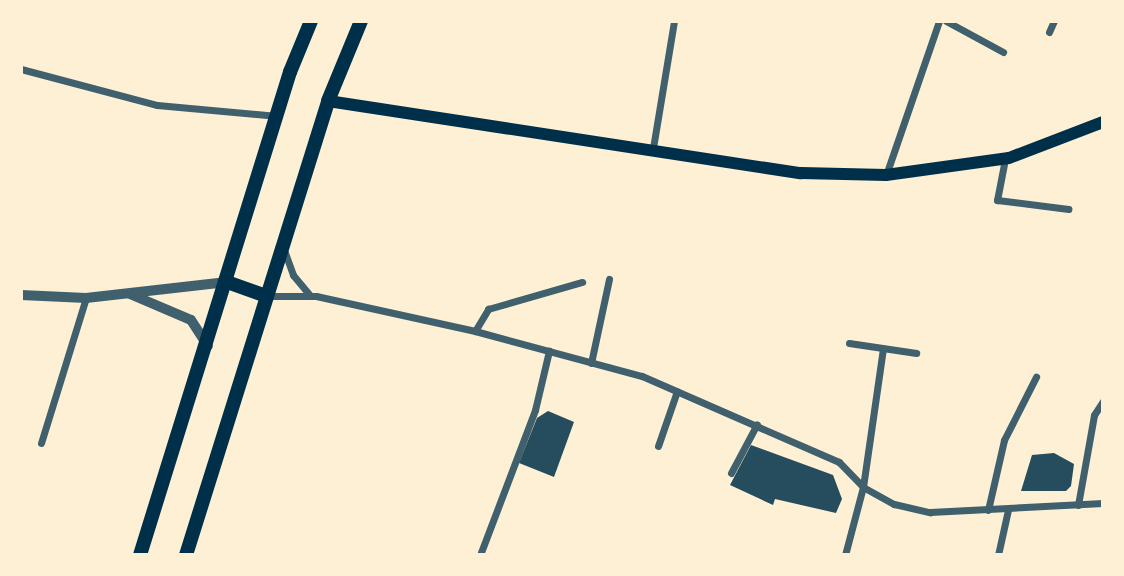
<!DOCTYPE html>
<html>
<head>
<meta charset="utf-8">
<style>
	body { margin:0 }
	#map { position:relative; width:1124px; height:576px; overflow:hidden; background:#fdf0d5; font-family:"Asap Condensed",sans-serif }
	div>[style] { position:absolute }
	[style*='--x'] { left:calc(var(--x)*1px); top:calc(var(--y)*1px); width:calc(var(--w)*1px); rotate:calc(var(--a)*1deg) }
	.building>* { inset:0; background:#264d5e }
	.minor>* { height:7px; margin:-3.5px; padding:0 3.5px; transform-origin:3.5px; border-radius:3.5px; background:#3f606c }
	.tertiary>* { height:10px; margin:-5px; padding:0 5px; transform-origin:5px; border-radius:5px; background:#3f606c }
	.secondary>* { height:12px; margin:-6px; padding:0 6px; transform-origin:6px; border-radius:6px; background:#003049 }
	.primary>* { height:14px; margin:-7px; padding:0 7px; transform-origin:7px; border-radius:7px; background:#003049 }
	span { translate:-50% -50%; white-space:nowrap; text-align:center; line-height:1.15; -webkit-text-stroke:7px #fdf0d5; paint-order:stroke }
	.frame { position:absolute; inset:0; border:23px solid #fdf0d5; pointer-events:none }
</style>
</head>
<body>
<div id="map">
	<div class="building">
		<div style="clip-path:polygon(548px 411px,574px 422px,554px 477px,519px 463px,537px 418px)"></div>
		<div style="clip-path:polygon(751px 445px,833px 475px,842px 499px,836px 513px,775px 499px,773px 505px,730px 485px)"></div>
		<div style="clip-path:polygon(1054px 453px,1074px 464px,1071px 486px,1066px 491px,1021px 491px,1032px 455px)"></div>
	</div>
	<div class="minor">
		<div style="--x:946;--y:21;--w:65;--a:28.5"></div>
		<div style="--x:1049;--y:32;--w:12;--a:-66"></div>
		<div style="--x:21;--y:69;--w:141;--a:14.8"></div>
		<div style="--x:157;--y:105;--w:121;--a:5.2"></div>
		<div style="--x:653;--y:148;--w:129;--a:-80.6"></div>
		<div style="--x:1005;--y:159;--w:42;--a:101"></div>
		<div style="--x:997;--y:200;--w:72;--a:7.2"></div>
		<div style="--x:886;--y:175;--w:163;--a:-71"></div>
		<div style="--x:284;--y:250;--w:27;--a:70"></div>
		<div style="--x:293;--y:275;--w:25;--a:50"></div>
		<div style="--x:267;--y:296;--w:49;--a:0"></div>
		<div style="--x:316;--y:296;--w:163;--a:12.4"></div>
		<div style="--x:475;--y:331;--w:173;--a:15.1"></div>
		<div style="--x:642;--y:376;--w:215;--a:23.6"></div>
		<div style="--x:839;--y:462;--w:35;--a:46"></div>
		<div style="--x:863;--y:487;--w:35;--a:29"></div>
		<div style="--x:894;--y:504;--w:37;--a:13"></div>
		<div style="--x:930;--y:512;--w:173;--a:-3"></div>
		<div style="--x:475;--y:331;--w:26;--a:-59"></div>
		<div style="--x:488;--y:309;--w:98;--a:-16"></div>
		<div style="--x:849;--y:343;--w:68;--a:8.5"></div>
		<div style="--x:591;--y:363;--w:86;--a:-77.9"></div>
		<div style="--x:41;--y:443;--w:152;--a:-72.8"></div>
		<div style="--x:658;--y:446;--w:58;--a:-70.9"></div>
		<div style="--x:731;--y:473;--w:55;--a:-62"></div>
		<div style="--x:1078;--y:505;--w:91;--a:-79.9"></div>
		<div style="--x:1094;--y:415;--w:17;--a:-57"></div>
		<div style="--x:988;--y:510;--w:72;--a:-77.1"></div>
		<div style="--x:1004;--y:440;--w:71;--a:-63.1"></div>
		<div style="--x:480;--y:555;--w:155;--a:-69.2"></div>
		<div style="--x:535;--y:410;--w:61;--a:-76.7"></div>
		<div style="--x:845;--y:555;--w:70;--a:-75.2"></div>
		<div style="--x:863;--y:487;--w:140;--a:-81.8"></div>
		<div style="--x:998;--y:555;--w:46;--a:-77.5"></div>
	</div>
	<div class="tertiary">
		<div style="--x:130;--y:294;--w:66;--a:23.1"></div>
		<div style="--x:191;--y:320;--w:31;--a:57"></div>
		<div style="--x:21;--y:295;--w:65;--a:2.6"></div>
		<div style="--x:86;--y:298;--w:142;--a:-6.5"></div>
	</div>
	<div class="secondary">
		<div style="--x:328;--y:101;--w:478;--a:8.7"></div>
		<div style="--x:801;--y:173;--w:85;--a:1.3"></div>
		<div style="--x:886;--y:175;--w:124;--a:-7.9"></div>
		<div style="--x:1009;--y:158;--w:101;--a:-21"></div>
	</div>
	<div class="primary">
		<div style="--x:227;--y:282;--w:41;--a:19.7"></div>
		<div style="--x:140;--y:555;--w:506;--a:-72.75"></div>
		<div style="--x:290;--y:72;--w:55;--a:-67.6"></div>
		<div style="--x:186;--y:555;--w:476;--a:-72.6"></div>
		<div style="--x:328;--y:101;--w:87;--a:-67.6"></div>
	</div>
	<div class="frame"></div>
</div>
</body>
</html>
